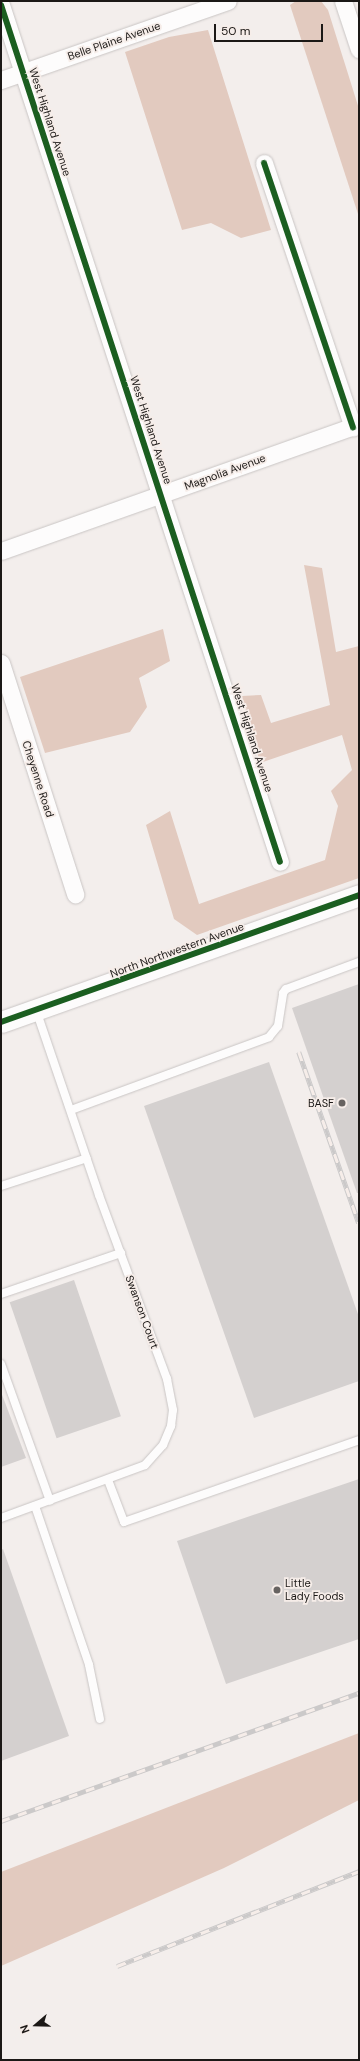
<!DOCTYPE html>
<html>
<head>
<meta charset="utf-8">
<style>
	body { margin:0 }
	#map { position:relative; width:360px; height:2061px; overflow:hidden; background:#f3eeec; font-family:"DM Sans",sans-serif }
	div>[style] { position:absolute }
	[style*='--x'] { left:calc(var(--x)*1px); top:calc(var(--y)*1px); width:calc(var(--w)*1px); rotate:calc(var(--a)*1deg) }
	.forest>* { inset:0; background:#e2cabf }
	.building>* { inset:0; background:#d4d0cf; transform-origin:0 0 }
	.roads { filter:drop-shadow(0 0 1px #c9c5c4) drop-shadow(0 0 1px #c9c5c4) }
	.service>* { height:8px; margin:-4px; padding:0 4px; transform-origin:4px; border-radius:4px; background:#fdfcfc }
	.minor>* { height:17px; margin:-8.5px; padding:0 8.5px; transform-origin:8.5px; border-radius:8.5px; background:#fdfcfc }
	.tertiary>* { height:21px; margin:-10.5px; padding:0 10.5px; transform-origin:10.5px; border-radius:10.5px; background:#fdfcfc }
	.rail>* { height:4.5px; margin-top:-2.25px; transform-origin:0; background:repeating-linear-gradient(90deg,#f6ede9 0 9px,#cbc9c9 0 18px); box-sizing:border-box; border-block:1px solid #cbc9c9 }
	.cycleway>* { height:6px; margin:-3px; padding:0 3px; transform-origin:3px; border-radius:3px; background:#1b5e20 }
	.dots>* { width:11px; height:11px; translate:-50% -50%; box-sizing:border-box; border:2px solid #f6ede9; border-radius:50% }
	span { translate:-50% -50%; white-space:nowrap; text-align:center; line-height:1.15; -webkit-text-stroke:3.5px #f6ede9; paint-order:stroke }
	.street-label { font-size:11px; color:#1b1816 }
	.poi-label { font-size:11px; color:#1b1816 }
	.right { translate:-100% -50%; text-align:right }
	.left { translate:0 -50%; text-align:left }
	.frame { position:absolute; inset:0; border:2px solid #1b1816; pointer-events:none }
	.north { position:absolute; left:16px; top:2005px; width:40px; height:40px; -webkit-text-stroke:3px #f6ede9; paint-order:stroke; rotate:250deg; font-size:11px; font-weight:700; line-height:16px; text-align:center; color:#1b1816 }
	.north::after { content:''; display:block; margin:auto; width:14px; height:18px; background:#1b1816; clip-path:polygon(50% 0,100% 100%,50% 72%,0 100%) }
	.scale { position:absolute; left:214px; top:24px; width:109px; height:18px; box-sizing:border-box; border:2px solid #1b1816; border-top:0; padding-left:5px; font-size:12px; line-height:14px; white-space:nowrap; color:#1b1816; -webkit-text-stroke:3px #f6ede9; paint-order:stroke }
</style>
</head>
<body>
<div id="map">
	<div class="forest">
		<div style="clip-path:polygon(296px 1px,321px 1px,328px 10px,359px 109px,359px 217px,290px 5px)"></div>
		<div style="clip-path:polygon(208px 30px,271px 230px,241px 238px,211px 223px,182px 230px,125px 52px,169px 37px)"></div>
		<div style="clip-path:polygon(304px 565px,322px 568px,336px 652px,359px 646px,359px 878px,197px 935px,174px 919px,146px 825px,170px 811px,199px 904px,325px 860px,338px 806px,331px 791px,352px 770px,342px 735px,260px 763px,242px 696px,261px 695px,271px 723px,330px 705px)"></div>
		<div style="clip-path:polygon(163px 629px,170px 661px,139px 678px,147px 707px,130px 732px,45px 753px,20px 677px)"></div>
		<div style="clip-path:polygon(359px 1733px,359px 1800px,224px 1868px,1px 1966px,1px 1872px)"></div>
	</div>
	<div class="building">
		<div style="clip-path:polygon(359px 984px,359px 1193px,357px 1193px,292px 1008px)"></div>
		<div style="clip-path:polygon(269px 1062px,359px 1317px,359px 1381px,254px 1418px,144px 1106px)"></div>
		<div style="left:74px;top:1280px;width:144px;height:68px;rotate:71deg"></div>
		<div style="clip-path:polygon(1px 1392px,26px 1458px,1px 1467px)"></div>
		<div style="clip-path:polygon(359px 1479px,359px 1639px,226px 1684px,177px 1541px)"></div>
		<div style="clip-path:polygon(3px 1549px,69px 1736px,1px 1761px,1px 1550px)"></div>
	</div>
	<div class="roads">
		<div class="service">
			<div style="--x:71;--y:1110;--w:211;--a:-20.2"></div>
			<div style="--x:269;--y:1037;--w:14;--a:-51"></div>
			<div style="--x:278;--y:1026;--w:33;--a:-81"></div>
			<div style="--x:283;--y:993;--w:5;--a:-53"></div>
			<div style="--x:286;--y:989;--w:78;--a:-20.3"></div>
			<div style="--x:1;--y:1186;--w:90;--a:-18"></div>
			<div style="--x:1;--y:1294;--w:127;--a:-18.9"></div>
			<div style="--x:1;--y:1364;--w:145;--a:70.3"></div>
			<div style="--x:108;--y:1480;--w:45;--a:69.1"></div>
			<div style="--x:124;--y:1522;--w:249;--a:-19.2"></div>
			<div style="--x:35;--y:1506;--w:168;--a:71.2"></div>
			<div style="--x:89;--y:1665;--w:55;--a:78.5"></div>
			<div style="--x:1;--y:1518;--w:153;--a:-20.2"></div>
			<div style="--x:145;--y:1465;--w:27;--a:-48"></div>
			<div style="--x:163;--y:1445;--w:21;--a:-67"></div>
			<div style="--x:171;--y:1426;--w:16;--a:-83"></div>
			<div style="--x:173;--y:1410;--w:32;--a:-101"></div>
			<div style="--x:167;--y:1379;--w:196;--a:-110.3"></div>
			<div style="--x:99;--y:1195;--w:195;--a:-108.8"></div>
		</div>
		<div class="minor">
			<div style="--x:343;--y:1;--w:51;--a:71.6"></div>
			<div style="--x:1;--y:5;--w:901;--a:71.97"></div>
			<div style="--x:1;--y:80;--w:240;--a:-19.2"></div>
			<div style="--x:264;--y:163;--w:279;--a:71.4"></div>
			<div style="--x:1;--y:551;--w:380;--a:-19.5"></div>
			<div style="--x:1;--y:663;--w:243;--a:72.2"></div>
		</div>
		<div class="tertiary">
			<div style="--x:1;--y:1022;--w:380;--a:-19.5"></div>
		</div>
	</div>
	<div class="rail">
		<div style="--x:299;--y:1052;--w:181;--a:70.7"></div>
		<div style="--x:1;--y:1821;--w:380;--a:-19.7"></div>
		<div style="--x:117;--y:1966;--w:260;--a:-21.4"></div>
	</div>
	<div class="cycleway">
		<div style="--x:1;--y:5;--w:901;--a:71.97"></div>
		<div style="--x:264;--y:163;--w:279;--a:71.4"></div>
		<div style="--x:1;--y:1022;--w:380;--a:-19.5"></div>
	</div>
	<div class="dots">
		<div style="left:342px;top:1103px;background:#676361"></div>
		<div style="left:277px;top:1590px;background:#676361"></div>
	</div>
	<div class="street-label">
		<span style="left:114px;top:41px;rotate:-19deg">Belle Plaine Avenue</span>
		<span style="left:50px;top:122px;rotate:72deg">West Highland Avenue</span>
		<span style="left:151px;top:430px;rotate:72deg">West Highland Avenue</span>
		<span style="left:225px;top:472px;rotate:-20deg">Magnolia Avenue</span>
		<span style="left:252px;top:738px;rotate:72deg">West Highland Avenue</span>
		<span style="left:38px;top:779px;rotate:72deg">Cheyenne Road</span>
		<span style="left:177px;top:950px;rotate:-20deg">North Northwestern Avenue</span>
		<span style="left:142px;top:1312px;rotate:70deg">Swanson Court</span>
	</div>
	<div class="poi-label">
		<span class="right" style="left:334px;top:1103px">BASF</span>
		<span class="left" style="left:285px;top:1590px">Little<br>Lady Foods</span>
	</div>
	<div class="frame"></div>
	<div class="north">N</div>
	<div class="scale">50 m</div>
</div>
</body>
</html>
